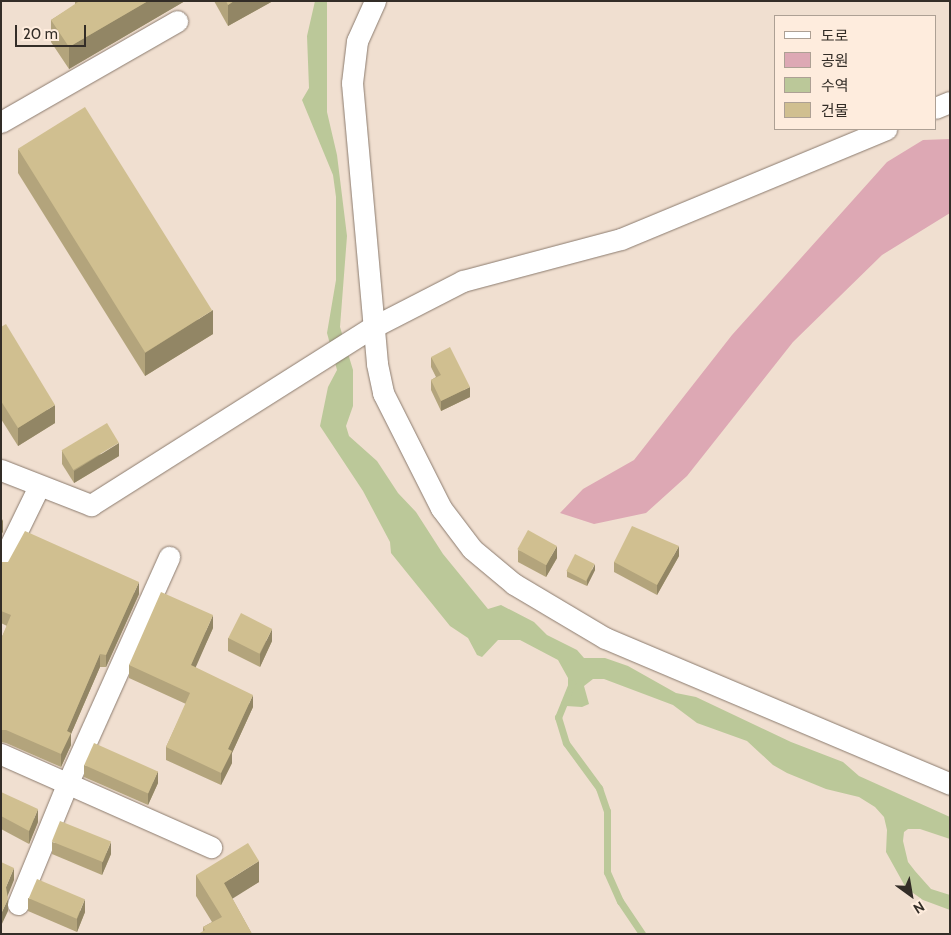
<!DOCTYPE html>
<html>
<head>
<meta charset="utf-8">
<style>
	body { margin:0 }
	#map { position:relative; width:951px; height:935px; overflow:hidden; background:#f0dfd0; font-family:Cabin,"Noto Sans KR",sans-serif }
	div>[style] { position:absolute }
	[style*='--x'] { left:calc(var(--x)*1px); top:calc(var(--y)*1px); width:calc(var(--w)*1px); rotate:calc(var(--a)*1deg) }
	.green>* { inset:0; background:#dda8b4 }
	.water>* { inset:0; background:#bbc899 }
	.stream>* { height:7px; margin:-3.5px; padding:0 3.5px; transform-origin:3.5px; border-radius:3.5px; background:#bbc899 }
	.roads { filter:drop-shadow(0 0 1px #8b7b6e) drop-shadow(0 0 1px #8b7b6e) }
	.street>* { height:21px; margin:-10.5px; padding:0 10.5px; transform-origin:10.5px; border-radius:10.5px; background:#fff }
	.wall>* { inset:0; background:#b3a47c }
	.shaded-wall>* { inset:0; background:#928665 }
	.building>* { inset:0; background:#d0bf90; transform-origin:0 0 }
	span { translate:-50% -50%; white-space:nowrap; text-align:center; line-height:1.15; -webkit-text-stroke:4.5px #feecdd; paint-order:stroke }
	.frame { position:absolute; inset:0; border:2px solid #332d27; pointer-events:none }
	.legend { position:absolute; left:774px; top:15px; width:162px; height:115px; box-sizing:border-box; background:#feecdd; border:1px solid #ada094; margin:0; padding:6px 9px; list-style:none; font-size:15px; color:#332d27 }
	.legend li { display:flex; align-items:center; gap:10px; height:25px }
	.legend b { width:25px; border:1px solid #ada094 }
	.north { position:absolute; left:886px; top:870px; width:50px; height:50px; -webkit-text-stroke:4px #feecdd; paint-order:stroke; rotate:148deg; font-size:14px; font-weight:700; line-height:20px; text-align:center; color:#332d27 }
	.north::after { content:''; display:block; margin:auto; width:18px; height:22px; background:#332d27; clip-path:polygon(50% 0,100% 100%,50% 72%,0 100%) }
	.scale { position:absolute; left:15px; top:25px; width:71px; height:22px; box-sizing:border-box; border:2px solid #332d27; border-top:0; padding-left:6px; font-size:15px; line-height:18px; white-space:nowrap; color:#332d27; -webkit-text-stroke:4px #feecdd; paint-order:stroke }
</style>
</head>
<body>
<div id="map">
	<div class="green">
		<div style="clip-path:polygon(950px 139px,950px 213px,882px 255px,793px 342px,687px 476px,646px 513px,594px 524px,560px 513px,583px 489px,634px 460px,732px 335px,887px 162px,923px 140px)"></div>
	</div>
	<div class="water">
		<div style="clip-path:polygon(315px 1px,327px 1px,327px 112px,337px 155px,347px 236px,340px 327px,353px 370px,353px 406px,346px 426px,349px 436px,377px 461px,398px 493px,416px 512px,443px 554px,488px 609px,501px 605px,534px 622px,547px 635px,577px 650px,584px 658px,605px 658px,628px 666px,676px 693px,696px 697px,791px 742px,843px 762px,859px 776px,950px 817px,950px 839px,920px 829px,908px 829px,904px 832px,903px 841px,908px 862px,915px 871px,931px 889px,950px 895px,950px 910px,923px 900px,906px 888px,886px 852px,887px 830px,884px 817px,875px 807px,859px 797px,826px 789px,787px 773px,773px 765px,747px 741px,697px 723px,673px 705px,604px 679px,593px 679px,584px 686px,589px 704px,582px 707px,566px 706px,561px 703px,568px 692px,568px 678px,558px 660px,520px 640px,498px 640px,482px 657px,477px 655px,468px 638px,450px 626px,391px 553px,390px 542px,363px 491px,320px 426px,328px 387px,337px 370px,327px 333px,336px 280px,336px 197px,333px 175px,302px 100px,309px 88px,307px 36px)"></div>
	</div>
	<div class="stream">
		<div style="--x:572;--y:683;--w:37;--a:112"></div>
		<div style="--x:558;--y:717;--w:27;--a:73"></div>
		<div style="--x:566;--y:743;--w:56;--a:53.7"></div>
		<div style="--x:599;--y:788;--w:24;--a:71"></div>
		<div style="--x:607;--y:811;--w:61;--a:90"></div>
		<div style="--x:607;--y:872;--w:32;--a:66"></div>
		<div style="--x:620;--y:901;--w:40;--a:56"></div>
	</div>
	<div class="roads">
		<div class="street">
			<div style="--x:375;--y:1;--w:44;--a:114.2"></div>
			<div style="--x:357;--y:41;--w:42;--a:96.8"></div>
			<div style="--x:352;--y:83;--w:282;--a:84.9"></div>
			<div style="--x:377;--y:364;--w:30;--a:78"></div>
			<div style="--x:383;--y:393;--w:129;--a:63.2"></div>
			<div style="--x:441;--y:508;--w:51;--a:52.9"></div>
			<div style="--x:472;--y:549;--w:55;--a:39.8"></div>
			<div style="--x:514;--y:584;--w:106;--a:30.7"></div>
			<div style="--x:605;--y:638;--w:375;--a:22.9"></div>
			<div style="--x:935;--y:108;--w:16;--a:-22"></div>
			<div style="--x:1;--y:122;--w:203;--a:-29.8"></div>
			<div style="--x:1;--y:470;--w:97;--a:21.3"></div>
			<div style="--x:91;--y:505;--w:333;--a:-32.3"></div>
			<div style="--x:373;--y:327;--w:101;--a:-27.1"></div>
			<div style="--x:463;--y:281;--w:163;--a:-14.9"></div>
			<div style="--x:621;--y:239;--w:287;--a:-22.5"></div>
			<div style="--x:1;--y:564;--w:87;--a:-64"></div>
			<div style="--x:1;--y:754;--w:230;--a:23.9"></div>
			<div style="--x:18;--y:904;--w:132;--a:-67.7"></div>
			<div style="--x:68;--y:782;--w:247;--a:-65.8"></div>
		</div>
	</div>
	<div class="wall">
		<div style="clip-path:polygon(75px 1px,185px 1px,69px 69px,51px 42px,51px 20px,75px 5px)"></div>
		<div style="clip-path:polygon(214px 1px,273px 1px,228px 26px)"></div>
		<div style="clip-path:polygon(18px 149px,213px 334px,145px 376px,18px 173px)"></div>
		<div style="clip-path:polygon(1px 327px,55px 423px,18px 446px,1px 419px)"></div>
		<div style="clip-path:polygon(431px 357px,470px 397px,441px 411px,431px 390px,431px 380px,436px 377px,431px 367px)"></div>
		<div style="clip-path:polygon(62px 451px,119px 456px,74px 483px,62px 464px)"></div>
		<div style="clip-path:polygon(518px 550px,557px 558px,546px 577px,518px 562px)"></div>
		<div style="clip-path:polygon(679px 556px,657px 595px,614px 572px,614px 562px)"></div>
		<div style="clip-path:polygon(1px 562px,139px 594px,106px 667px,100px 667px,71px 734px,71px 745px,61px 767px,6px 743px,1px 742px,1px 639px,7px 626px,1px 623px)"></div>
		<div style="clip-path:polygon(595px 570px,587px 586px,567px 577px,567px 571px)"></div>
		<div style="clip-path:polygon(213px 628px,195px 667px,253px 707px,232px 753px,232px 763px,221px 785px,166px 760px,166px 747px,186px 704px,129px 678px,129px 665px)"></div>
		<div style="clip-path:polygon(228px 638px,272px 641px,260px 667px,228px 651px)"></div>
		<div style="clip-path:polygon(84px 765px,158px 783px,148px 805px,84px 777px)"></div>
		<div style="clip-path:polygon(1px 792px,38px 822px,29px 844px,1px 829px)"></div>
		<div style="clip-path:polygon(52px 842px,111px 854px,102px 875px,52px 854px)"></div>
		<div style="clip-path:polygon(196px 875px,259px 882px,232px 898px,252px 934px,203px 931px,203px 927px,212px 922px,196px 896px)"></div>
		<div style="clip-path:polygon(28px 898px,85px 912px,77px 932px,28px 911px)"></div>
	</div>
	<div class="shaded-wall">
		<div style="clip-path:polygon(148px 1px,185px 1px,69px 69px,69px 47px)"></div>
		<div style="clip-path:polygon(234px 1px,273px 1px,228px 26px,228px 5px)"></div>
		<div style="clip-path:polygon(213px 310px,213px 334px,145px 376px,145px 353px)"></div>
		<div style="clip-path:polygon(470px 387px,470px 397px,441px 411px,441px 401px)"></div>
		<div style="clip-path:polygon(55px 405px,55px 423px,18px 446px,18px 428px)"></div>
		<div style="clip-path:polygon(119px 443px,119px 456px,74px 483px,74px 471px)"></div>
		<div style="clip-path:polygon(3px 519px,3px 532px,1px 535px,1px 523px)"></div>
		<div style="clip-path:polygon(557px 546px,557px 558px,546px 577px,546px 565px)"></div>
		<div style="clip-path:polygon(679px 546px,679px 556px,657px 595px,657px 585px)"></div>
		<div style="clip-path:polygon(595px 564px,595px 570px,587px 586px,587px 580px)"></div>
		<div style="clip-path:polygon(139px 582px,139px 594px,106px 667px,106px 655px)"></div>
		<div style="clip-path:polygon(213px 615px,213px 628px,191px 678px,191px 665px)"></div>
		<div style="clip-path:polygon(272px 629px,272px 641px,260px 667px,260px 654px)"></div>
		<div style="clip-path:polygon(100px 654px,100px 667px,71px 734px,71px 745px,61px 767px,61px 754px,67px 731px)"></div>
		<div style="clip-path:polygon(253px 695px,253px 707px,232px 753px,232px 763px,221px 785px,221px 773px,228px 749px)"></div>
		<div style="clip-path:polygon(158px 771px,158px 783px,148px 805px,148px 793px)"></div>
		<div style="clip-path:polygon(38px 809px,38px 822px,29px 844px,29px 831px)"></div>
		<div style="clip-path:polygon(111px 842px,111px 854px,102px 875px,102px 863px)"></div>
		<div style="clip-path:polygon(259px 861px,259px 882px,224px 904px,224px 883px)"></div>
		<div style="clip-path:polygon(14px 868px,14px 880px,6px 900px,6px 887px)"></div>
		<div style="clip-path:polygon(8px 899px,8px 911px,1px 926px,1px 914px)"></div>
		<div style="clip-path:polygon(85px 899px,85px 912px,77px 932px,77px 919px)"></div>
	</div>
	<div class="building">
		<div style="clip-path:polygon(78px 1px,148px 1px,69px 47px,51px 20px,78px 2px)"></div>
		<div style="clip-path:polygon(226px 1px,234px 1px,228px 5px)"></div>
		<div style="left:85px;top:107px;width:240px;height:79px;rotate:58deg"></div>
		<div style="clip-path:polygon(6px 324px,55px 405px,18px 428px,1px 401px,1px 327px)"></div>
		<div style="clip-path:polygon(450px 347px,470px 387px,441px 401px,431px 380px,441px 375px,431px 357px)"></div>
		<div style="left:107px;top:423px;width:23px;height:53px;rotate:59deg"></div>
		<div style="clip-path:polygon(632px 526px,679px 546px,657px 585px,614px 562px)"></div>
		<div style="left:528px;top:530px;width:33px;height:22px;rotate:29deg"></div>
		<div style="clip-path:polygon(25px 531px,139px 582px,106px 655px,100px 654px,67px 731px,71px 733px,61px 754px,6px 730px,1px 730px,1px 639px,11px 615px,1px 611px,1px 562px,8px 562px)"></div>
		<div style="left:575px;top:554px;width:22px;height:19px;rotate:27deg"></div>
		<div style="clip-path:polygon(161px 592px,213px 615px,191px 665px,253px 695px,228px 749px,232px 751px,221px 773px,166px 747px,190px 693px,129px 665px)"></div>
		<div style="left:241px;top:613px;width:35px;height:28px;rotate:27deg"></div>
		<div style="left:94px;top:743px;width:70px;height:24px;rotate:24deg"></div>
		<div style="clip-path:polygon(1px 792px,38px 809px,29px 831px,1px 816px)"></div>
		<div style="left:60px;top:821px;width:55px;height:22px;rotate:22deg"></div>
		<div style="clip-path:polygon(248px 843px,259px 861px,224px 883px,252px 934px,198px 934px,205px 930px,203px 927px,222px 917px,196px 875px)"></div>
		<div style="clip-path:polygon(1px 862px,14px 868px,6px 887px,8px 899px,1px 914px)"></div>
		<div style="left:37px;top:879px;width:52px;height:21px;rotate:23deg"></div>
	</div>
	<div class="frame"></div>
	<ul class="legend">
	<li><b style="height:6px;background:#fff"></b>도로</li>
	<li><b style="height:14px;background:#dda8b4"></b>공원</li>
	<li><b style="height:14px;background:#bbc899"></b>수역</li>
	<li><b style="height:14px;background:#d0bf90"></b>건물</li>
	</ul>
	<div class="north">N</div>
	<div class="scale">20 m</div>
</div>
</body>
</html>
